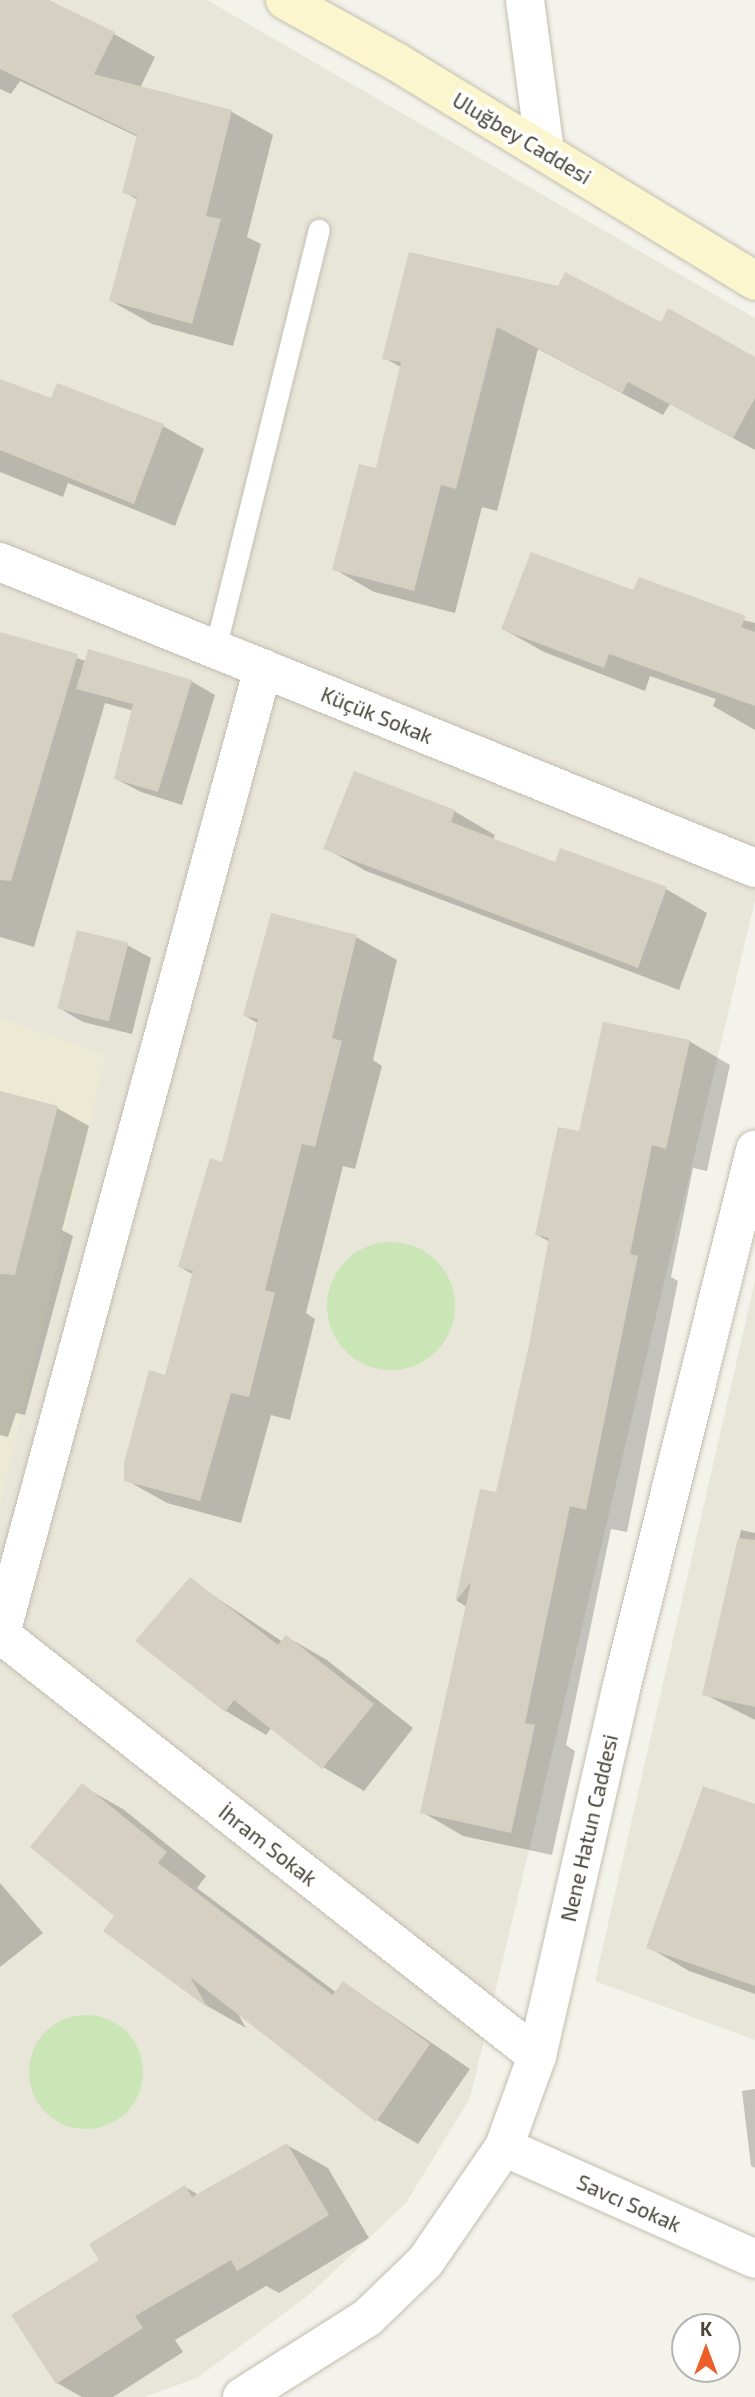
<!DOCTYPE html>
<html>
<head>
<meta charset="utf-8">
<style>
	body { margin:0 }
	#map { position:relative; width:755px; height:2397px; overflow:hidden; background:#f4f3eb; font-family:"Exo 2",sans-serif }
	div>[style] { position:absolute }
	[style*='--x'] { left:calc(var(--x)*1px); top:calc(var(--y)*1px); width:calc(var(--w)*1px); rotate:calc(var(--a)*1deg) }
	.residential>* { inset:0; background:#e8e5d9 }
	.education>* { inset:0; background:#ece9d5 }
	.green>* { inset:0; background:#cae6b6 }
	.round { border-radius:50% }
	.shadow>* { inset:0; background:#0003 }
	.building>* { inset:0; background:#d5d0c1; transform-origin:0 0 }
	.roads { filter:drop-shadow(0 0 2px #c2beb0) drop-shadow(0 0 2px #c2beb0) }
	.lane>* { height:21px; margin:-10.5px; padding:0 10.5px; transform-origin:10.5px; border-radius:10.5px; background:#fff }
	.street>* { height:38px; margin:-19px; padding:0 19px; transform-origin:19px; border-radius:19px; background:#fff }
	.secondary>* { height:38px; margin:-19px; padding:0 19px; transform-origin:19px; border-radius:19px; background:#fbf6cd }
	span { translate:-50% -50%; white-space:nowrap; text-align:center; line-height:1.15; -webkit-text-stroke:7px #fff; paint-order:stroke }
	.street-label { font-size:21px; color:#484439 }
	.north { position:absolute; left:671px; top:2313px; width:70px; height:70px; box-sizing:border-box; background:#fff; border:2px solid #b6b4b0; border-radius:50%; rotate:0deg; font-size:19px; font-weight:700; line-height:28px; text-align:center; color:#484439 }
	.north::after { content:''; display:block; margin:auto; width:24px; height:32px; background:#ed5f29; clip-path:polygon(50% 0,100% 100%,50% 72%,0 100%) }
</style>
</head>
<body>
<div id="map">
	<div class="residential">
		<div style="clip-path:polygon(0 0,207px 0,755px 318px,755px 900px,470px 2098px,406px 2203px,310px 2294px,197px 2378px,144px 2397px,0 2397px)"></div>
		<div style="clip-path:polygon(755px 1281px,755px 2040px,595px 1981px)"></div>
	</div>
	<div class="education">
		<div style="clip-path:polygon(0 1018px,106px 1055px,0 1507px)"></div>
	</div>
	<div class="green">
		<div class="round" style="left:327px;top:1242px;width:128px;height:128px"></div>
		<div class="round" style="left:29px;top:2015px;width:114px;height:114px"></div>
	</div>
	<div class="shadow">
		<div style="clip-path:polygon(0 0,45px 0,114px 34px,155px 57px,140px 88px,232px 112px,273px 135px,247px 237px,261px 244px,233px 346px,152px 324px,111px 301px,138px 200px,124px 192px,138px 137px,20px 81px,11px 94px,0 89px)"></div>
		<div style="clip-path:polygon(410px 254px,661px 325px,755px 360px,755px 450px,670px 404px,663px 415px,538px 349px,497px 511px,482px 507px,455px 613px,374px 592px,334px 569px,378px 471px,401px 367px,384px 358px)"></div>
		<div style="clip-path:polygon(0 380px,52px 401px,163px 426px,204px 449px,175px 526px,68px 483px,63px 497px,0 472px)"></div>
		<div style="clip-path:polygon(634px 592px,755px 623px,755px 730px,713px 706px,716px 699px,650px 676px,645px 691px,544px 652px,503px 629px)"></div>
		<div style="clip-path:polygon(0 634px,86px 661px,191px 681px,215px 695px,182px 805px,141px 792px,116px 779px,134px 711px,105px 703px,34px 947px,0 937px)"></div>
		<div style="clip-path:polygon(454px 811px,495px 835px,493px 840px,556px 865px,561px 850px,666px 889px,707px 913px,679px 990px,366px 871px,325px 848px)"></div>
		<div style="clip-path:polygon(356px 937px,397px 960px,373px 1060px,382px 1066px,355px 1169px,343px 1166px,306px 1313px,315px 1319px,290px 1420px,271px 1415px,241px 1523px,167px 1503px,126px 1480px,166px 1377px,194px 1275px,180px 1267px,223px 1164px,259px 1024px,245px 1016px)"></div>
		<div style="clip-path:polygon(127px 945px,151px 958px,132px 1034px,83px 1022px,59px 1008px)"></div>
		<div style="clip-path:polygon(689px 1041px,730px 1065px,707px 1171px,693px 1168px,671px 1277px,678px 1281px,627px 1532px,611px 1529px,566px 1745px,575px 1751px,552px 1855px,463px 1836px,422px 1812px,467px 1607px,457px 1601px,481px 1491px,498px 1494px,530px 1345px,550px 1242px,537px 1235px,580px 1133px)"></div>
		<div style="clip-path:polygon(0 1093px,57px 1108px,89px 1126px,62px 1230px,73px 1236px,25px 1415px,16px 1413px,8px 1437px,0 1435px)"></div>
		<div style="clip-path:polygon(741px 1530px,755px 1533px,755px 1720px,704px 1694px)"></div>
		<div style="clip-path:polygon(190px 1580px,283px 1642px,287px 1637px,327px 1660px,413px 1728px,364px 1791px,323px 1767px,272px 1727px,266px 1735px,226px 1711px)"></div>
		<div style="clip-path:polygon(82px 1786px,123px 1809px,206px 1876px,197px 1888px,337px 1993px,344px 1983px,470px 2069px,418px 2144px,377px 2120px,236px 2010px,246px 2028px,209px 2007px,106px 1930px,117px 1916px)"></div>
		<div style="clip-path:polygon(755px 1806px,755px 1994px,689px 1971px,648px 1947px)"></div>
		<div style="clip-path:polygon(0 1883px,43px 1933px,0 1967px)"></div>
		<div style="clip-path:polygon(755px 2089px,755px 2168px,751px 2166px,742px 2091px)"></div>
		<div style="clip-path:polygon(287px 2145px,328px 2168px,369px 2238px,279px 2293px,266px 2286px,175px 2340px,183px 2352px,113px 2397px,82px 2397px,57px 2383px,185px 2187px,199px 2195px)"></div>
	</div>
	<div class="building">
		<div style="clip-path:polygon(0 0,49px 0,115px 32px,94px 74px,232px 110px,206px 216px,221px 219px,192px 324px,109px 301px,137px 197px,122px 193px,137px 135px,0 69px)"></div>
		<div style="clip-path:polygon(409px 252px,558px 286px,565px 272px,661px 322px,668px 308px,755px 357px,755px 398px,733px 438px,628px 382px,622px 393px,497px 327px,456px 489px,441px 485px,414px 591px,332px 570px,359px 464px,376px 468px,401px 362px,382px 359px)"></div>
		<div style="clip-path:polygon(0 379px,51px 398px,57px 383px,164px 424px,134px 504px,0 450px)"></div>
		<div style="clip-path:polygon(531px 552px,633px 590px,639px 577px,746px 616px,741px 627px,755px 632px,755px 706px,609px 654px,604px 668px,501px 629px)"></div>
		<div style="clip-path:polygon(0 632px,78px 654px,11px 881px,0 880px)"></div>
		<div style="clip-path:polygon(88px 649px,192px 680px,158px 792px,114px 779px,133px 704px,76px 689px)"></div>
		<div style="clip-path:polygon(354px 771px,455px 810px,451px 822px,555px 862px,560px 848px,667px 887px,638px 968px,323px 849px)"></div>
		<div style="clip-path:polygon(271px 913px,357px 935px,332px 1038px,342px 1041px,315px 1147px,302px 1144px,265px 1290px,275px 1293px,249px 1397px,231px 1393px,200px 1501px,124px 1481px,124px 1463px,149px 1370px,165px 1375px,193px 1271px,178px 1267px,210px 1158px,222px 1162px,258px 1019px,243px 1016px)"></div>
		<div style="left:77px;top:930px;width:53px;height:81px;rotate:14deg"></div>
		<div style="clip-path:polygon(603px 1022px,690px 1040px,666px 1149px,652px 1145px,630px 1254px,638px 1256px,586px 1510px,570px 1506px,525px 1723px,535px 1725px,511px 1833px,420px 1813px,471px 1582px,455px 1602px,480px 1489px,496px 1492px,529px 1345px,549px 1238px,535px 1235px,558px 1127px,579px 1131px)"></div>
		<div style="clip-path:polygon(0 1091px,58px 1106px,15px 1275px,0 1274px)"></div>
		<div style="clip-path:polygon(738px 1538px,755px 1540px,755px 1707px,702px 1695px)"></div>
		<div style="clip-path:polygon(190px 1577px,278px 1645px,286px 1635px,374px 1704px,322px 1769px,234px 1700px,225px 1712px,135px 1641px)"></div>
		<div style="clip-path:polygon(82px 1783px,167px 1852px,158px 1863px,247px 1931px,333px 1995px,343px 1981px,430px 2044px,376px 2122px,190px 1977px,208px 2008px,103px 1931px,114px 1916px,30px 1847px)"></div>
		<div style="clip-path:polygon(703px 1786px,755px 1804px,755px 1986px,646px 1948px)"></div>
		<div style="clip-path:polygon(287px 2143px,329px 2215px,237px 2271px,231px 2260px,135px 2316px,143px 2328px,56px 2384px,11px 2315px,99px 2260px,89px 2244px,185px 2185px,192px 2197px)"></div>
	</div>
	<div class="roads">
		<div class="lane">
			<div style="--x:215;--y:649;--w:432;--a:-76.1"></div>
		</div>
		<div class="street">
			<div style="--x:525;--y:0;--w:153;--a:82.5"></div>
			<div style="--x:0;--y:562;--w:815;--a:22.06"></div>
			<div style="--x:0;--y:1634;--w:683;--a:38.16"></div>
			<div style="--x:0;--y:1637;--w:1004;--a:-74.81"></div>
			<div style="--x:504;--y:2147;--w:275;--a:24"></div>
			<div style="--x:242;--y:2397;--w:148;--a:-32.3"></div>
			<div style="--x:367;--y:2318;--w:81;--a:-44"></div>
			<div style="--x:425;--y:2262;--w:140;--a:-55.5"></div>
			<div style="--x:504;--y:2147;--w:97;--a:-70.1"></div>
			<div style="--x:537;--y:2056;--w:372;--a:-77.1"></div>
			<div style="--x:620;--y:1693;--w:560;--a:-76.04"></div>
		</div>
		<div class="secondary">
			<div style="--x:285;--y:0;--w:126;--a:29"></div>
			<div style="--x:395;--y:61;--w:422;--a:31.4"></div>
		</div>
	</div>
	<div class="street-label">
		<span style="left:522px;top:138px;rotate:31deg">Uluğbey Caddesi</span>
		<span style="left:377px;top:715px;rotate:22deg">Küçük Sokak</span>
		<span style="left:589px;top:1828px;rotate:-77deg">Nene Hatun Caddesi</span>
		<span style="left:268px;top:1845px;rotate:38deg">İhram Sokak</span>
		<span style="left:629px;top:2203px;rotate:24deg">Savcı Sokak</span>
	</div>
	<div class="north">K</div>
</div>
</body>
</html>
